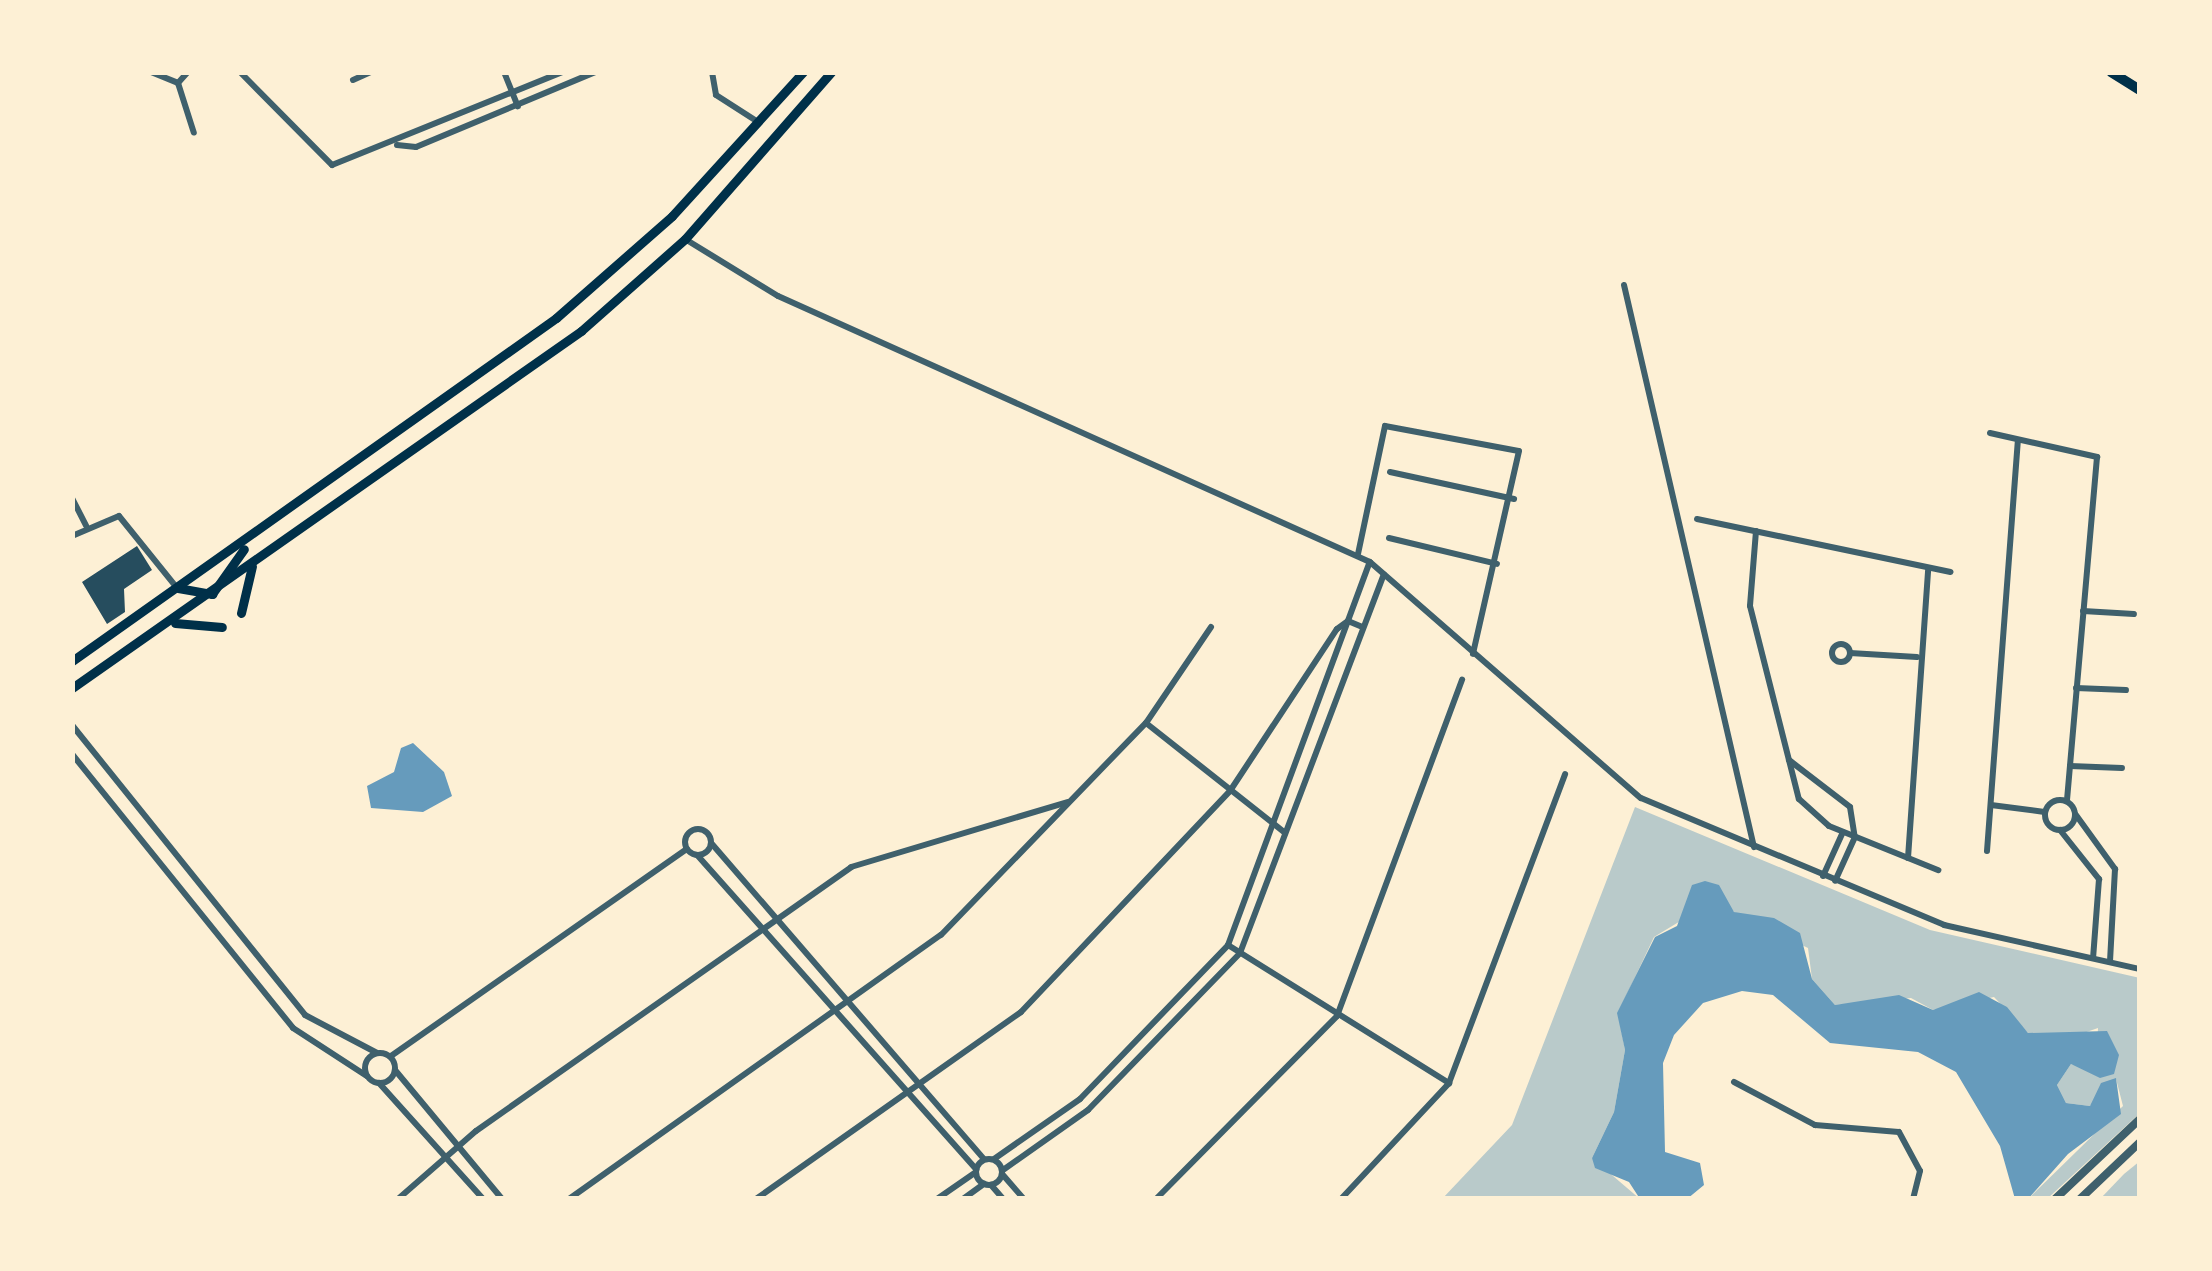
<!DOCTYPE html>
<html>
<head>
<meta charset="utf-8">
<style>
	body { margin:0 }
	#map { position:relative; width:2212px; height:1271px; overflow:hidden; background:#fdf0d5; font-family:"DejaVu Sans",sans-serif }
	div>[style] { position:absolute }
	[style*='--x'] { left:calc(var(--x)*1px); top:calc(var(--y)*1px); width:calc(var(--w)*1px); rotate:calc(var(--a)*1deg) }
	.green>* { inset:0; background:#b9caca }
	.water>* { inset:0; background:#669bbc }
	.building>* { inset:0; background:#264d5e }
	.minor>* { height:6px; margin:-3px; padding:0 3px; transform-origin:3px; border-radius:3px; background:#3f606c }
	.minor>.ring { margin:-3px; padding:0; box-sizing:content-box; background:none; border:6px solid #3f606c; border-radius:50% }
	.tertiary>* { height:8px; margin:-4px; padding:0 4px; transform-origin:4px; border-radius:4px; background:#3f606c }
	.secondary>* { height:9px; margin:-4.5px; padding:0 4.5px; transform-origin:4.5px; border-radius:4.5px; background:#003049 }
	.trunk>* { height:10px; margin:-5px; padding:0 5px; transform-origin:5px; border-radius:5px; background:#003049 }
	span { translate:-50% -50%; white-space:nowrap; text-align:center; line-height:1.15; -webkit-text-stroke:10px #fdf0d5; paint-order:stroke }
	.frame { position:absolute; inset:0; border:75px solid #fdf0d5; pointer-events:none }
</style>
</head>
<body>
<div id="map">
	<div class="green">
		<div style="clip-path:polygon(1635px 807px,1930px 930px,2140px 978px,2140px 1113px,2047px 1199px,2028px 1199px,2123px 1106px,2116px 1079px,2090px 1106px,2066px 1103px,2057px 1085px,2071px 1064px,2096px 1070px,2098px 1028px,2072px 1037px,2028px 1033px,1994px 997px,1933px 1010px,1911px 998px,1835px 1005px,1812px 979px,1808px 948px,1734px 912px,1720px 897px,1654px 937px,1618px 1013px,1625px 1050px,1614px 1112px,1592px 1158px,1640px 1199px,1442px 1199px,1512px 1125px)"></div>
		<div style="clip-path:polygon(2140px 1161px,2140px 1199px,2100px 1199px,2124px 1174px)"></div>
	</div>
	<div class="water">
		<div style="clip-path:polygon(413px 743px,444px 772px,452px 796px,423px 812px,371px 808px,367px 786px,394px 772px,401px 748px)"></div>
		<div style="clip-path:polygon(1705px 881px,1719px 885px,1734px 912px,1774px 918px,1800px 933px,1812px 979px,1835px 1005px,1899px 995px,1933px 1010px,1979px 992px,2007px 1007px,2028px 1033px,2107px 1031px,2119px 1055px,2114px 1074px,2100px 1078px,2071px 1064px,2057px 1085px,2066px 1103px,2090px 1106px,2101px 1083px,2116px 1078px,2121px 1114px,2068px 1154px,2028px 1199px,2015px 1199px,2000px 1146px,1956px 1072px,1918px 1052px,1830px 1043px,1773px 995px,1742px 991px,1703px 1003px,1674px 1035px,1663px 1063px,1665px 1152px,1700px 1163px,1704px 1185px,1687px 1199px,1640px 1199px,1629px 1182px,1595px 1168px,1592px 1158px,1614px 1112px,1625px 1050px,1617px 1013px,1655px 937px,1677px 926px,1692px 885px)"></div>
	</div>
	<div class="building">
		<div style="clip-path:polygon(137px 546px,152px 570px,124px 589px,125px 612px,107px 624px,82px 582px)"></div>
	</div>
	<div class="minor">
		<div style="--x:151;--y:72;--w:29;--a:22"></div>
		<div style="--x:240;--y:72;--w:131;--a:45.3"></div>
		<div style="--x:332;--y:165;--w:248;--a:-22"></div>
		<div style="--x:504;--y:72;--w:37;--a:68"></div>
		<div style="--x:712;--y:72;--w:23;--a:80"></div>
		<div style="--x:716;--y:95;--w:50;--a:32.7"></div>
		<div style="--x:353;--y:80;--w:20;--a:-24"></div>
		<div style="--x:178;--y:83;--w:52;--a:72.3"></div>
		<div style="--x:178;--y:83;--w:15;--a:-48"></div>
		<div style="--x:397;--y:145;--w:19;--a:6"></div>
		<div style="--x:416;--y:147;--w:194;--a:-22.7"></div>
		<div style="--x:685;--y:239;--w:109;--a:31.5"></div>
		<div style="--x:778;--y:296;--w:649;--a:24.2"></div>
		<div style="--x:1370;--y:562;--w:359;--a:41.1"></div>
		<div style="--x:1641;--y:798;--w:329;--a:22.7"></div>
		<div style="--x:1944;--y:925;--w:201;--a:12.7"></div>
		<div style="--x:1624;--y:285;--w:577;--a:76.98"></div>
		<div style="--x:1990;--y:433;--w:110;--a:12.6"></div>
		<div style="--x:2097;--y:457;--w:345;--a:95"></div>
		<div style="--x:1390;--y:472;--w:127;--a:12.3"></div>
		<div style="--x:72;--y:498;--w:31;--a:63"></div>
		<div style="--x:1697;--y:519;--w:259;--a:11.8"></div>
		<div style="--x:1756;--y:531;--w:75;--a:94.6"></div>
		<div style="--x:1750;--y:606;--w:199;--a:75.8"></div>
		<div style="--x:1799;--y:799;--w:40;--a:42"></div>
		<div style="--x:1829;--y:826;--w:118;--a:22"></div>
		<div style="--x:72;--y:536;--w:51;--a:-23.1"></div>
		<div style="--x:119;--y:516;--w:92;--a:51.1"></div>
		<div style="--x:1389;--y:538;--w:111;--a:13.5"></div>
		<div style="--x:1358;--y:554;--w:131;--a:-78.1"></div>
		<div style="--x:1385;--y:426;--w:136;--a:10.6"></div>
		<div style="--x:1519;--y:451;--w:208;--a:102.8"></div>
		<div style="--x:2083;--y:611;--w:51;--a:3.4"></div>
		<div class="ring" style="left:1832px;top:644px;width:12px;height:12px"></div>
		<div style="--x:1850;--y:653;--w:67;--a:3.4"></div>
		<div style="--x:2076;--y:688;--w:50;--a:2.3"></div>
		<div style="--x:1146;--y:723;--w:176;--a:38.3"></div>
		<div style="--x:72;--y:725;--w:372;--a:51.2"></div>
		<div style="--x:305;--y:1015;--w:81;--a:27.8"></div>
		<div style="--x:72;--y:754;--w:352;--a:51.1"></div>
		<div style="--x:293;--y:1028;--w:88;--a:33"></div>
		<div style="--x:1789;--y:760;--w:77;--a:37.6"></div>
		<div style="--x:1850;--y:807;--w:30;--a:81"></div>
		<div style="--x:1855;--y:837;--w:48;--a:114.4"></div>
		<div style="--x:2070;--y:766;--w:52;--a:2.2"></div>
		<div class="ring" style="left:2045px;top:800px;width:24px;height:24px"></div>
		<div style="--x:1991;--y:805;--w:54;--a:7.4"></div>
		<div style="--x:2076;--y:815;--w:67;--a:54.2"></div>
		<div style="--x:2115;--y:869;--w:93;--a:93.1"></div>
		<div class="ring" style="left:685px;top:829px;width:20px;height:20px"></div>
		<div style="--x:2060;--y:830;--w:63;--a:51.5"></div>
		<div style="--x:2099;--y:879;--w:79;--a:94.3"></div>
		<div style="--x:712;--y:844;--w:416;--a:49.2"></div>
		<div style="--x:1987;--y:851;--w:412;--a:-85.7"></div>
		<div style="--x:698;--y:856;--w:419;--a:48.4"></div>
		<div style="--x:1908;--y:858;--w:290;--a:-86"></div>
		<div style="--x:1823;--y:876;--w:48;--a:-65.6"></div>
		<div style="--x:1228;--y:945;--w:261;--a:32"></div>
		<div class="ring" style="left:365px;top:1053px;width:24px;height:24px"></div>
		<div style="--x:391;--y:1056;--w:361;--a:-35"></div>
		<div style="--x:395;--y:1070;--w:168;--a:50.3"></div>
		<div style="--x:1734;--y:1082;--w:92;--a:28"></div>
		<div style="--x:1815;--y:1125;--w:84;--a:4.8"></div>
		<div style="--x:1899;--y:1132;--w:44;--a:61.7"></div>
		<div style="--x:1920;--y:1171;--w:29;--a:104"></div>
		<div style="--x:379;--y:1083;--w:156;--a:48.1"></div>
		<div class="ring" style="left:976px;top:1159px;width:20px;height:20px"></div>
		<div style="--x:994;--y:1159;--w:105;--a:-34.9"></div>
		<div style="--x:1080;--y:1099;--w:214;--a:-46.1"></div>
		<div style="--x:1228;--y:945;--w:408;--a:-69.7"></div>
		<div style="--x:1003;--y:1170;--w:104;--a:-35.2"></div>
		<div style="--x:1088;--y:1110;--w:219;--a:-45.9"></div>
		<div style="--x:1240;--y:953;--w:405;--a:-69.2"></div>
		<div style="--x:1003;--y:1175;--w:32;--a:49"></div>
		<div style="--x:991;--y:1185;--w:18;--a:49"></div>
		<div style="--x:398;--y:1199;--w:103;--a:-41.1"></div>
		<div style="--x:476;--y:1131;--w:459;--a:-35.1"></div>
		<div style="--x:851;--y:867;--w:226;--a:-16.7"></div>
		<div style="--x:569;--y:1199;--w:456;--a:-35.4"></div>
		<div style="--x:941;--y:935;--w:295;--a:-46"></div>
		<div style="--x:1146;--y:723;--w:116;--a:-55.9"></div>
		<div style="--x:756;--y:1199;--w:324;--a:-35.2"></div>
		<div style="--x:1021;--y:1012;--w:304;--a:-46.6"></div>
		<div style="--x:1230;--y:791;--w:194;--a:-56.6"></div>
		<div style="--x:1337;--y:629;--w:14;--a:-36"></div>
		<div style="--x:1348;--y:621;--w:15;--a:23"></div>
		<div style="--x:937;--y:1199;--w:47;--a:-34.7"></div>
		<div style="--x:963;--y:1199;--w:26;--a:-36"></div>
		<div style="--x:1156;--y:1199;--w:257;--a:-45.3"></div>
		<div style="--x:1337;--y:1016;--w:359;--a:-69.6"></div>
		<div style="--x:1341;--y:1199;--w:158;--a:-47"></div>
		<div style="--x:1449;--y:1083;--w:330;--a:-69.4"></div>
	</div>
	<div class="tertiary">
		<div style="--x:2055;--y:1199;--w:117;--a:-43.3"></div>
		<div style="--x:2080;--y:1199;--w:83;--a:-43.5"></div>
	</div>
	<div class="secondary">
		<div style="--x:178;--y:588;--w:35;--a:10"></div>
		<div style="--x:212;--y:594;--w:55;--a:-54.6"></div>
		<div style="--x:241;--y:613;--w:48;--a:-76.8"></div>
		<div style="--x:175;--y:623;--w:47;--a:4.9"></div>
		<div style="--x:72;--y:661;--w:593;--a:-35.32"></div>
		<div style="--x:556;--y:318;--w:154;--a:-41.3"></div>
		<div style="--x:672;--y:216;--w:195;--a:-47.7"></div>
		<div style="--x:72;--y:688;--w:622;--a:-35.04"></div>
		<div style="--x:581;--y:331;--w:139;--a:-41.5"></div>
		<div style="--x:685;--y:239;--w:222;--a:-48.8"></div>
	</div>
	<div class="trunk">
		<div style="--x:2111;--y:72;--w:34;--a:32"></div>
	</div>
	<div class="frame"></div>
</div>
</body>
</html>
